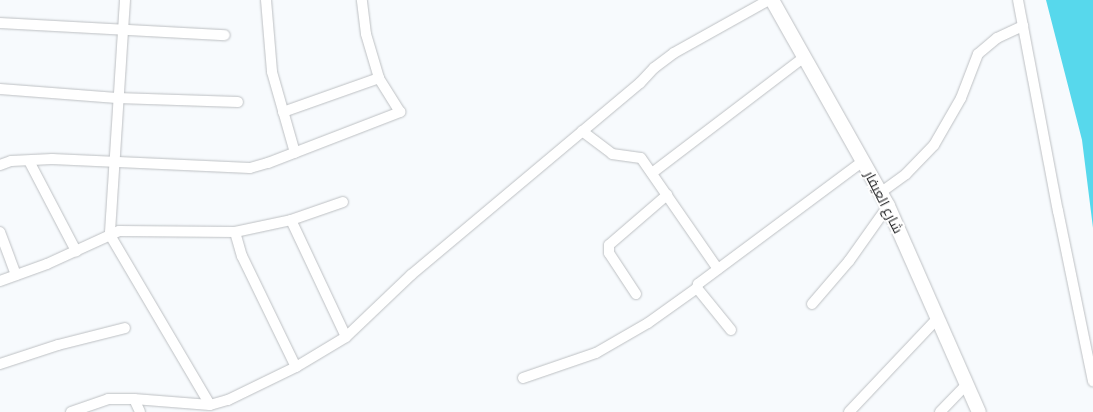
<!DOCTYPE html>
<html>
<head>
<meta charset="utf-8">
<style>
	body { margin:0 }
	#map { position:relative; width:1093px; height:412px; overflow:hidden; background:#f7fafd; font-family:"Roboto Condensed",Cairo,sans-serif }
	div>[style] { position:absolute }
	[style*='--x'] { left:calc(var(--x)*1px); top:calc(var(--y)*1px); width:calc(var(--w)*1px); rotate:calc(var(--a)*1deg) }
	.water>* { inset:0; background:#57d8ec }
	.roads { filter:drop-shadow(0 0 1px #bdc0c3) drop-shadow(0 0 1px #bdc0c3) }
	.street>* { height:10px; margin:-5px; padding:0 5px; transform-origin:5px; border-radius:5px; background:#fff }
	.secondary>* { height:14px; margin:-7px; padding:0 7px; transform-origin:7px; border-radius:7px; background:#fff }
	span { translate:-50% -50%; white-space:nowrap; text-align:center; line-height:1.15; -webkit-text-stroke:4px #fff; paint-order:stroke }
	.street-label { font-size:14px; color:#222325 }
</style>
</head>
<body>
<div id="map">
	<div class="water">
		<div style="clip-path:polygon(1046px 0,1093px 0,1093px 228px,1082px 140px)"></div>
	</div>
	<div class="roads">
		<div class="street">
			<div style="--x:125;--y:0;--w:235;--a:93.7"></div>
			<div style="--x:110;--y:235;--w:197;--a:59.5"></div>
			<div style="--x:266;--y:0;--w:72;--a:85.2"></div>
			<div style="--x:272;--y:72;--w:84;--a:74.1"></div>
			<div style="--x:1018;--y:0;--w:215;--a:79.3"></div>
			<div style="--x:1058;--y:211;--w:174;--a:78.4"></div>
			<div style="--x:0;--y:23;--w:225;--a:3.1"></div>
			<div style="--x:0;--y:89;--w:117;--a:4.4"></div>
			<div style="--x:117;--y:98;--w:121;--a:1.9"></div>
			<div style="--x:283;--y:112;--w:102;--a:-19.5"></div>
			<div style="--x:582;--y:131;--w:38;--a:37"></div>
			<div style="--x:612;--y:154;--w:29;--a:8"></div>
			<div style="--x:641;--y:158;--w:135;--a:55.3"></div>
			<div style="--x:29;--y:161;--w:102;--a:62.4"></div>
			<div style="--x:0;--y:165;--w:12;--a:-20"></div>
			<div style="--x:11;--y:161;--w:41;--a:-2.8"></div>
			<div style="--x:52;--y:159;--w:198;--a:2.6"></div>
			<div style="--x:250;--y:168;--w:19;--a:-16"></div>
			<div style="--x:268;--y:163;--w:142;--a:-21.1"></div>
			<div style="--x:400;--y:112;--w:40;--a:-122"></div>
			<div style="--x:379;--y:78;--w:46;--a:-106.5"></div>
			<div style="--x:366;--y:34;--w:34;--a:-97"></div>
			<div style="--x:652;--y:173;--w:190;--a:-37.3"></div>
			<div style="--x:880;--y:193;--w:32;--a:-36"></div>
			<div style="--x:906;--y:174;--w:40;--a:-46"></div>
			<div style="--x:934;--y:145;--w:54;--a:-60.1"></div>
			<div style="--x:961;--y:98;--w:47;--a:-68.9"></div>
			<div style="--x:978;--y:54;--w:25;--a:-40"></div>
			<div style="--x:997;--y:38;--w:29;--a:-25"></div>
			<div style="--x:291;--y:220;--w:129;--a:64.8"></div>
			<div style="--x:0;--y:232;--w:46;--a:69.6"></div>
			<div style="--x:235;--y:232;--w:25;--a:74"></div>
			<div style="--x:242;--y:256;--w:123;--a:64.1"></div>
			<div style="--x:0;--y:281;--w:50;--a:-19.9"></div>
			<div style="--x:47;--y:264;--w:79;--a:-24.6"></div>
			<div style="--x:119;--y:231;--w:116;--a:0.5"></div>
			<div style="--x:235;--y:232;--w:57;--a:-12.1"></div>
			<div style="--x:291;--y:220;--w:55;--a:-19.1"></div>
			<div style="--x:636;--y:294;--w:49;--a:-123.4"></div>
			<div style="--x:609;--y:253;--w:8;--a:-90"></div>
			<div style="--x:609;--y:245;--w:77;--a:-40.8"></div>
			<div style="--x:812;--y:304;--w:57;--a:-49.3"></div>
			<div style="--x:849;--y:261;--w:67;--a:-54.7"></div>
			<div style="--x:731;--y:330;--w:54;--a:-129"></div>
			<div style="--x:697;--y:288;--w:4;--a:-76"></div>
			<div style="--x:698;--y:284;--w:206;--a:-36.7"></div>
			<div style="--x:0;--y:364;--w:61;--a:-18.1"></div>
			<div style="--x:58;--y:345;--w:69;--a:-14.2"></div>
			<div style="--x:523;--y:378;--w:77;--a:-18.9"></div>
			<div style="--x:596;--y:353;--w:60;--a:-30"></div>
			<div style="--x:648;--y:323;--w:60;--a:-35.5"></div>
			<div style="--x:134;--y:399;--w:14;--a:65"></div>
			<div style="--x:71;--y:412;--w:39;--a:-19"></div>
			<div style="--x:108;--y:399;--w:26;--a:0"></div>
			<div style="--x:134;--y:399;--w:76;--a:4.5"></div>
			<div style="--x:210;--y:405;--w:19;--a:-16"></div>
			<div style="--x:228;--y:400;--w:76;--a:-25.9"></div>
			<div style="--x:296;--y:367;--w:58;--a:-31"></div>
			<div style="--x:346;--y:337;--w:90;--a:-43.6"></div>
			<div style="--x:411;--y:275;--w:299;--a:-40"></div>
			<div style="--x:640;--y:83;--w:21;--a:-47"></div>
			<div style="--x:654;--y:68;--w:25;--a:-37"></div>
			<div style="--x:674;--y:53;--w:109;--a:-29.2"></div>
			<div style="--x:849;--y:412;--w:129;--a:-46.6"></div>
			<div style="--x:940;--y:412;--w:37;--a:-46"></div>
		</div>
		<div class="secondary">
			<div style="--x:772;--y:0;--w:236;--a:60.6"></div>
			<div style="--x:888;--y:206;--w:225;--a:66.2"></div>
		</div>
	</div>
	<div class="street-label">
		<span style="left:884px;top:202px;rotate:63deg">شارع العيفار</span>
	</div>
</div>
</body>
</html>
